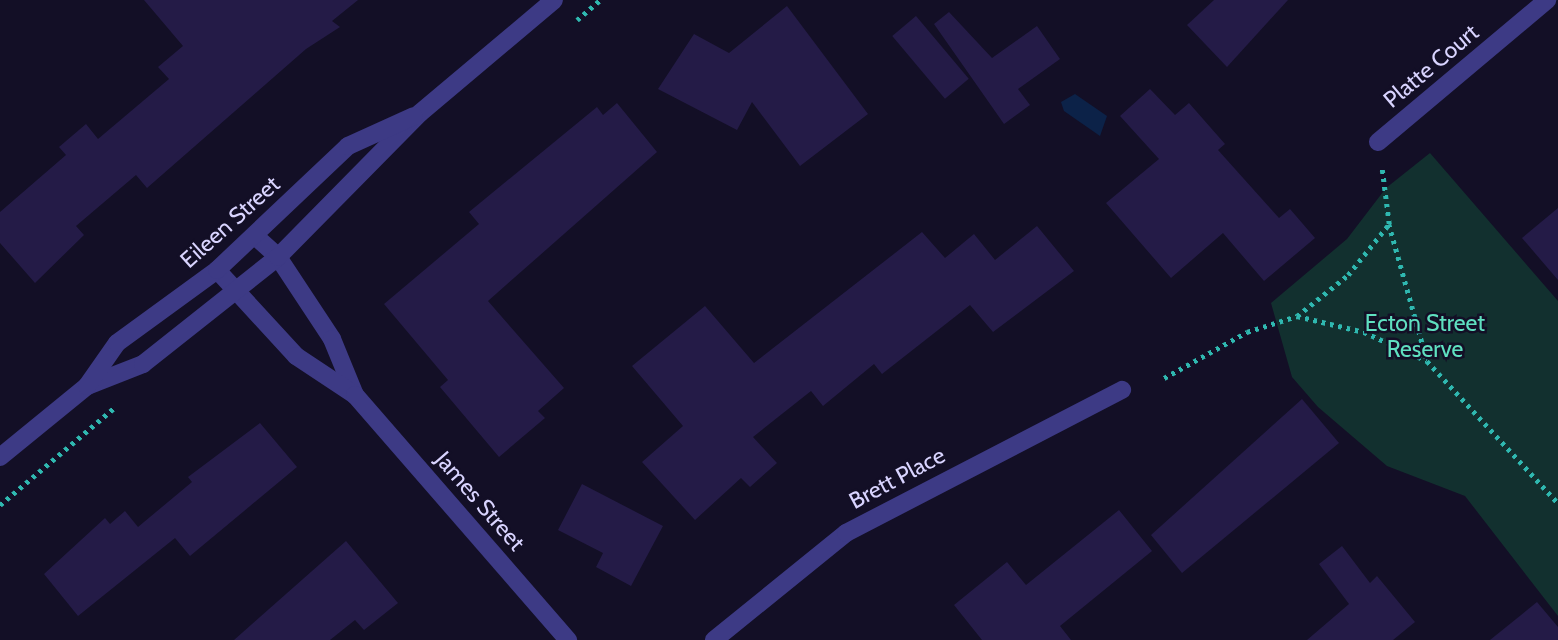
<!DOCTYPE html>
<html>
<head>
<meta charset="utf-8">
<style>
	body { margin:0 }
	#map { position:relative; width:1558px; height:640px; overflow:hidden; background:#130f26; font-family:Cabin,sans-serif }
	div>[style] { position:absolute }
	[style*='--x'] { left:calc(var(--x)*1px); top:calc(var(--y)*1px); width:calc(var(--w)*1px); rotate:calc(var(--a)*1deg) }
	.green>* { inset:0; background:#12302f }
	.water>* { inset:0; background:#0c2248 }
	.building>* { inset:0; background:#241b47; transform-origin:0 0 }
	.path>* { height:4.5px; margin-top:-2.25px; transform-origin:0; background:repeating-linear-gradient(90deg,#2fb8b0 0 3.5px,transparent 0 8.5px) }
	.minor>* { height:18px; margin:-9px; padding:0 9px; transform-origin:9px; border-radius:9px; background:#3d3a85 }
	span { translate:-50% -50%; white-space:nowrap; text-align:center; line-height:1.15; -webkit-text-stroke:5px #130f26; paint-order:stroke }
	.street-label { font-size:23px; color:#d9d4ff }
	.park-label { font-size:23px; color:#5fe0c0 }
</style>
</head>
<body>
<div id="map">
	<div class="green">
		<div style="clip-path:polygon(1430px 153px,1558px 301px,1558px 616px,1465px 496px,1387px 466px,1318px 407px,1292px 377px,1271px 303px,1347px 239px,1386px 188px)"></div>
	</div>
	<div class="water">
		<div style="clip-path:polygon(1075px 94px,1107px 116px,1100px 136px,1064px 111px,1061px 102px)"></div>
	</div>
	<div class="building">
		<div style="clip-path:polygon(144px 0,358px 0,332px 21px,340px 27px,306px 49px,147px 188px,136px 175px,76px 226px,84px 235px,35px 283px,0 243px,0 212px,66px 155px,59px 147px,86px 124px,98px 139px,169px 79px,158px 67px,183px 46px)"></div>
		<div style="clip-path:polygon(1214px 0,1288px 0,1227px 67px,1187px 25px)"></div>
		<div style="clip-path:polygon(787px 6px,868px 114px,800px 166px,752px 102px,737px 130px,658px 89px,694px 34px,729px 53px)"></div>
		<div style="clip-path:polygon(949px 12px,992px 58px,1037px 26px,1060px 59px,1018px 89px,1030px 105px,1004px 124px,934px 24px)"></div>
		<div style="left:916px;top:16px;width:82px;height:31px;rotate:50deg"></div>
		<div style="clip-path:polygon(1150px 89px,1175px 115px,1189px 103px,1225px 144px,1218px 150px,1279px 218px,1290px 209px,1315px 238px,1264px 281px,1223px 233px,1171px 278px,1106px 203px,1159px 159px,1120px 116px)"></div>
		<div style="clip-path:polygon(617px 103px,657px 152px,488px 301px,564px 388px,538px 411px,545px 418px,499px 457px,440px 387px,448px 380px,384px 304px,479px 224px,469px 212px,597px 107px,603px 115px)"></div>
		<div style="clip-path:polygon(1558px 208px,1558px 280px,1522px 238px)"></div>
		<div style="clip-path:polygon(1037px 226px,1074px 271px,993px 332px,970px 305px,882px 374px,874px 364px,823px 406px,811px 391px,753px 437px,777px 463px,750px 487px,741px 478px,695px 520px,642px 462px,683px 426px,632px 366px,705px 306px,754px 363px,922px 232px,945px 258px,974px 234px,995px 260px)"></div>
		<div style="clip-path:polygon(1302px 399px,1339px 443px,1182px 573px,1151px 535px)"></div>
		<div style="clip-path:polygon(260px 423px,297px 467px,190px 556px,175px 538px,78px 616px,44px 574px,105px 518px,110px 524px,125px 511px,138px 527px,192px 482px,188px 477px)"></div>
		<div style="clip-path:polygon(582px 484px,663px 526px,631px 586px,596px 567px,603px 553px,558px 530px)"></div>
		<div style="clip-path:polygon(1119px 510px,1152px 551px,1060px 626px,1071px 640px,982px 640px,954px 605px,1007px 562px,1026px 585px)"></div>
		<div style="clip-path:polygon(346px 541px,398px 603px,364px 630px,355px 620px,330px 640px,234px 640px)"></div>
		<div style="clip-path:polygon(1342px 546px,1370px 583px,1377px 576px,1415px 622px,1393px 640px,1307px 640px,1349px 604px,1319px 564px)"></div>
		<div style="clip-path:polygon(1537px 602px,1558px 627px,1558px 640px,1490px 640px)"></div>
	</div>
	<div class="path">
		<div style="--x:577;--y:20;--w:30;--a:-41"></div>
		<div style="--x:1389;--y:224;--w:141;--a:74.4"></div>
		<div style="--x:1297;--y:316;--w:69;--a:13.4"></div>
		<div style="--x:1364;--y:332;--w:69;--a:24.7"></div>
		<div style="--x:1427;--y:361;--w:193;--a:47.3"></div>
		<div style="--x:1164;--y:378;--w:95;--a:-29"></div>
		<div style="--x:1247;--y:332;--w:52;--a:-17.7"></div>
		<div style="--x:1297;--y:316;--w:65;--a:-38.8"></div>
		<div style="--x:1348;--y:275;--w:65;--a:-51.2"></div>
		<div style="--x:1389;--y:224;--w:55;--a:-97.3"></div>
		<div style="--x:0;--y:505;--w:150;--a:-40.4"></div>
	</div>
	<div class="minor">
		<div style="--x:1378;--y:142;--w:221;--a:-40"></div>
		<div style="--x:255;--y:236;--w:31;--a:42"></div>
		<div style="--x:278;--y:257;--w:98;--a:56.6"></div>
		<div style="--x:332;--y:339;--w:61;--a:67.7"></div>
		<div style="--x:217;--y:270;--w:117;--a:47.4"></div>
		<div style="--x:296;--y:356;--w:71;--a:33.5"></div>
		<div style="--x:355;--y:395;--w:325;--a:49"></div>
		<div style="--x:87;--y:386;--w:60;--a:-21.4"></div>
		<div style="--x:143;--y:364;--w:172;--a:-38.4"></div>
		<div style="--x:278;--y:257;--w:202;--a:-45.4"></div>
		<div style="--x:420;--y:113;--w:175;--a:-40.1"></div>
		<div style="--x:0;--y:457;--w:112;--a:-39.2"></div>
		<div style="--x:87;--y:386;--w:52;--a:-55.1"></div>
		<div style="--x:117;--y:343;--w:124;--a:-36.1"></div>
		<div style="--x:217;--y:270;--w:180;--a:-43.4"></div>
		<div style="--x:348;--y:146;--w:72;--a:-24.4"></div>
		<div style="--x:714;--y:640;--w:170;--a:-39"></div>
		<div style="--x:846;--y:533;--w:311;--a:-27.4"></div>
	</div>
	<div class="street-label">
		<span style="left:1431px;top:66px;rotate:-40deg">Platte Court</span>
		<span style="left:230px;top:222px;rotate:-42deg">Eileen Street</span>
		<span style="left:897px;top:478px;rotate:-28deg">Brett Place</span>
		<span style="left:480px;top:501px;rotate:49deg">James Street</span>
	</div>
	<div class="park-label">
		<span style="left:1425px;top:336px">Ecton Street<br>Reserve</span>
	</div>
</div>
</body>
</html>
